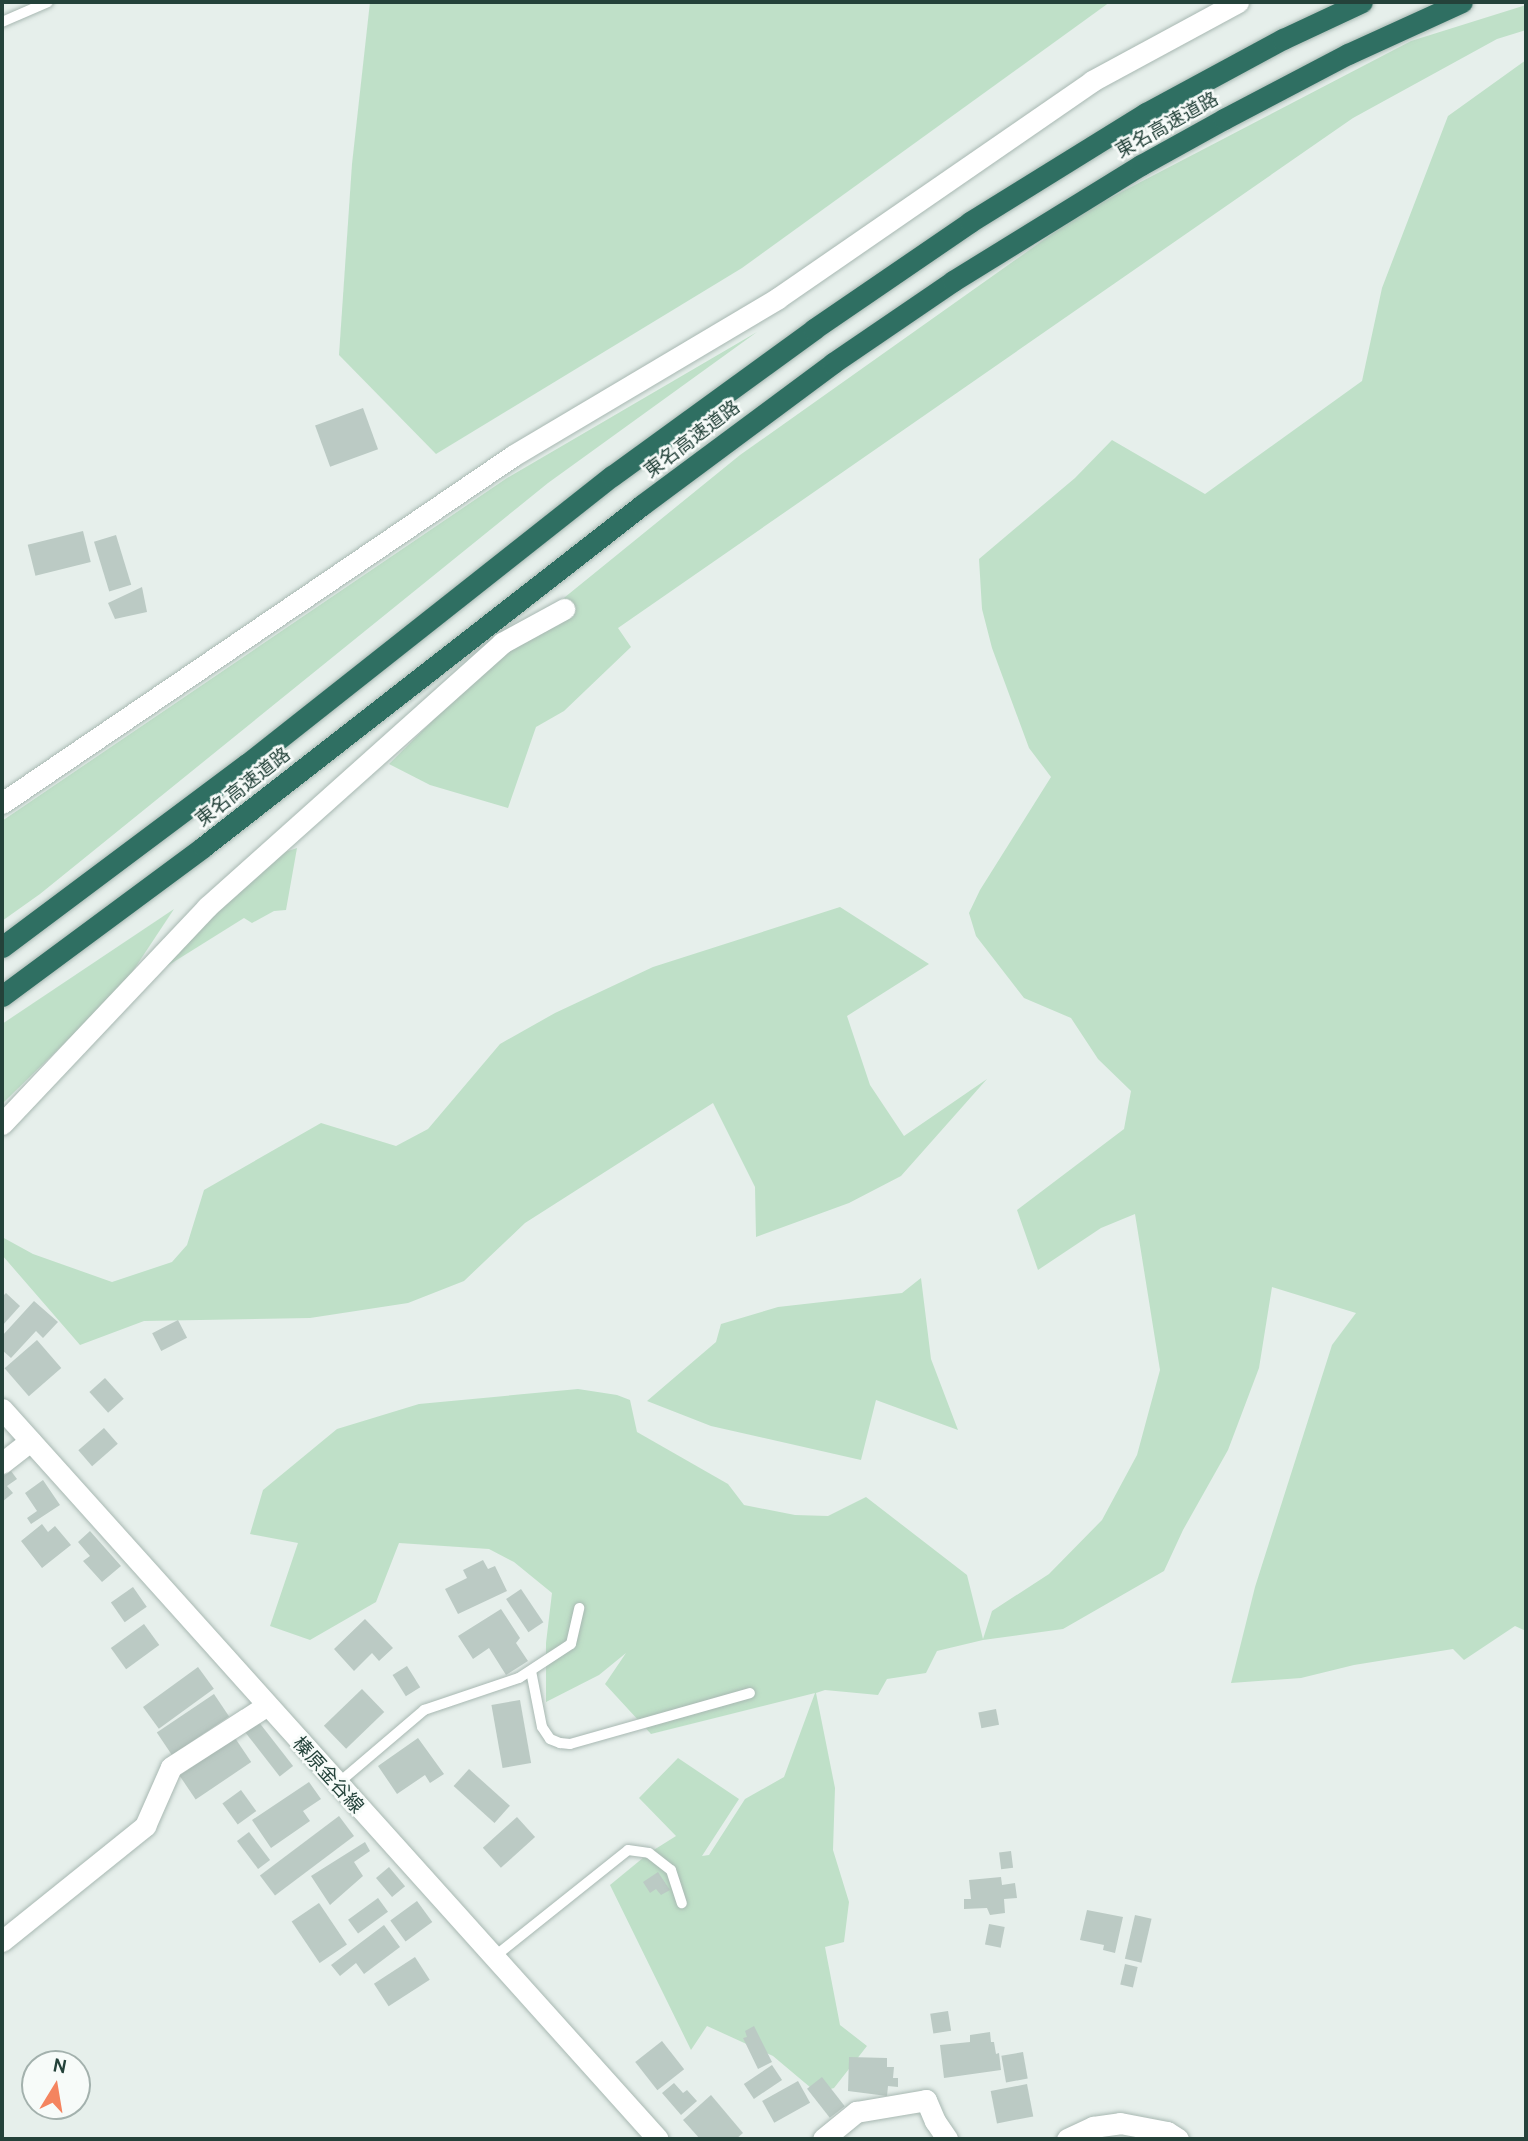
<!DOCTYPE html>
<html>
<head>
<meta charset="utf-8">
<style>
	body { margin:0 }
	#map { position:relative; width:1528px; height:2141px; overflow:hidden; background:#e6efeb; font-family:Cabin,"Noto Sans JP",sans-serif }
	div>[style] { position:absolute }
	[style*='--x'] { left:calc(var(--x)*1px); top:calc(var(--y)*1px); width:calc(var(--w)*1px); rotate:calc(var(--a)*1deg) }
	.green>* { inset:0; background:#bfe0c8 }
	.building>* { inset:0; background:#bbcac4; transform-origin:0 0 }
	.roads { filter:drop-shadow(0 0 2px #a8b8b2) drop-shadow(0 0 2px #a8b8b2) }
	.lane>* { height:10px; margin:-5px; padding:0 5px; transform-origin:5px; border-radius:5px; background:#fff }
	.street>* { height:21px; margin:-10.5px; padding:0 10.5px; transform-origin:10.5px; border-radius:10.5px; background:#fff }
	.secondary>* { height:21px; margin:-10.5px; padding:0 10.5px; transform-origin:10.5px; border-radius:10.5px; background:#fff }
	.highway>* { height:21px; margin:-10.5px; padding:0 10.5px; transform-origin:10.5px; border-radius:10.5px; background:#2f6f62 }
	span { translate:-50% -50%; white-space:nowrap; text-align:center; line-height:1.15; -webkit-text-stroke:5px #f7fbf9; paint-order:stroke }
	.street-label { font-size:19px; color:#24423a }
	.frame { position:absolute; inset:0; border:4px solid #24423a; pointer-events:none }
	.north { position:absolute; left:21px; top:2050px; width:70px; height:70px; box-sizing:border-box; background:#f7fbf9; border:2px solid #a3b1ad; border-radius:50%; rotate:11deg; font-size:19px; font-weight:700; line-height:28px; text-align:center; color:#24423a }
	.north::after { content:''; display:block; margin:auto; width:24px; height:32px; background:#f4845f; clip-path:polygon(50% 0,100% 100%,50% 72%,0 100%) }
</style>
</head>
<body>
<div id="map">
	<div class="green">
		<div style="clip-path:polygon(370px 2px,1110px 2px,742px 268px,436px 454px,339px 355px,352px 164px)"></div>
		<div style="clip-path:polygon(1526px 5px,1526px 30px,1497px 39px,1353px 118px,618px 628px,631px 647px,564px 711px,536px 727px,508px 808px,430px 785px,389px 764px,522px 632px,740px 455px,1083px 212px,1411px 41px)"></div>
		<div style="clip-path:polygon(1526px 60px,1526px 1631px,1515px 1626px,1464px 1660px,1453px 1649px,1354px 1665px,1301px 1678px,1231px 1683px,1255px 1587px,1332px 1345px,1356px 1313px,1272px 1287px,1259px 1368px,1228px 1450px,1183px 1530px,1164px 1571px,1063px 1629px,983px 1640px,937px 1651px,926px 1673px,887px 1679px,878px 1695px,825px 1690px,816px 1693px,835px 1788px,833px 1850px,849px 1902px,844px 1942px,825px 1947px,840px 2025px,867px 2046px,834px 2088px,817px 2093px,773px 2056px,707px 2026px,691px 2050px,610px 1885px,649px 1853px,676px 1836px,639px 1798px,678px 1758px,739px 1799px,702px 1856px,709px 1855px,745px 1799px,784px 1777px,815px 1693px,651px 1734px,605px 1684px,626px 1653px,599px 1675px,546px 1702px,546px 1643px,552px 1593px,514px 1562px,489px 1549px,399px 1543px,376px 1602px,310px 1640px,270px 1626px,298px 1543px,250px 1534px,263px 1490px,337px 1429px,419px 1404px,578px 1389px,617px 1395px,630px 1400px,637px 1432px,728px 1484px,744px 1505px,795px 1515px,828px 1516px,866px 1497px,967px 1575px,983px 1639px,992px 1611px,1049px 1574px,1102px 1520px,1137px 1455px,1160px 1370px,1135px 1214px,1101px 1228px,1038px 1270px,1017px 1210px,1124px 1129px,1131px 1091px,1098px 1059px,1071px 1018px,1024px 998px,976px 936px,969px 913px,980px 890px,1051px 777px,1029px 748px,992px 648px,982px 609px,979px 559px,1075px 478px,1112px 440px,1205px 494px,1362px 381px,1382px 288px,1448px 116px)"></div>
		<div style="clip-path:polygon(757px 332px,548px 483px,40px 894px,2px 921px,2px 821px,507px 478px)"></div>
		<div style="clip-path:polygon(297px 848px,286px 910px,274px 911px,252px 923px,244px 918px,164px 968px,207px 916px,279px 854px)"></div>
		<div style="clip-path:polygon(840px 907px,929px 964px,847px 1016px,870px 1085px,904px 1136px,987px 1079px,901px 1176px,849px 1203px,756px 1237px,755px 1187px,713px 1103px,525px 1223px,464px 1281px,408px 1303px,310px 1318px,144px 1321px,80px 1345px,2px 1255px,2px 1237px,33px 1254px,112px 1282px,172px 1262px,187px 1245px,204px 1190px,321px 1123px,396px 1146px,428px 1129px,500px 1044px,555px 1013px,653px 967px)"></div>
		<div style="clip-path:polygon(174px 909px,123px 986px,2px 1104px,2px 1024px)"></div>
		<div style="clip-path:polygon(921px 1278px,931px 1359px,958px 1430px,876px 1400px,861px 1460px,711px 1426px,647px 1401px,716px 1342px,721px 1324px,778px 1307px,902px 1293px)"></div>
	</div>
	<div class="building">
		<div style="left:363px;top:408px;width:44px;height:51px;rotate:70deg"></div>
		<div style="left:83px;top:531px;width:32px;height:57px;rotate:76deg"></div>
		<div style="left:116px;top:535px;width:52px;height:23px;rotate:73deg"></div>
		<div style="clip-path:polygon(142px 587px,147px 612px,115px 619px,108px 603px)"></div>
		<div style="clip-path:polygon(6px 1293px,20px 1306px,2px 1326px,2px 1297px)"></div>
		<div style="clip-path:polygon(34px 1301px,58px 1322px,43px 1338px,36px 1331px,11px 1358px,2px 1350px,2px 1336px)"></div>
		<div style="left:178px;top:1320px;width:20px;height:29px;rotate:63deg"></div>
		<div style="left:37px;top:1340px;width:37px;height:43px;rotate:49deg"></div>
		<div style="left:105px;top:1378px;width:28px;height:21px;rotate:48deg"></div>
		<div style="left:104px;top:1428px;width:21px;height:34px;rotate:49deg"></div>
		<div style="clip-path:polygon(11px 1471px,17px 1479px,7px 1486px,13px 1493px,2px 1502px,2px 1477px)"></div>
		<div style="clip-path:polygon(43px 1480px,60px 1505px,31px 1524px,27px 1518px,37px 1511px,25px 1493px)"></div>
		<div style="clip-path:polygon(42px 1524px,48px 1532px,55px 1526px,71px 1545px,42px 1568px,21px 1541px)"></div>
		<div style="clip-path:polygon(90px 1531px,121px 1566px,102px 1582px,83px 1561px,90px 1556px,78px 1542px)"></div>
		<div style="clip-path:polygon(483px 1560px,488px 1569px,495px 1566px,507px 1591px,458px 1614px,445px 1589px,467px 1578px,463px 1570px)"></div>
		<div style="left:133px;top:1587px;width:24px;height:27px;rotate:55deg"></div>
		<div style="left:521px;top:1589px;width:40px;height:18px;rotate:56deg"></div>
		<div style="clip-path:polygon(501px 1609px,520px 1638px,516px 1643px,528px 1661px,506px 1675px,489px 1648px,473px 1659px,458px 1636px)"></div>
		<div style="clip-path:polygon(365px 1619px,393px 1648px,379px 1661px,372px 1653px,354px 1671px,334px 1649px)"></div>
		<div style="left:144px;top:1624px;width:26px;height:41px;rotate:54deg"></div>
		<div style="left:407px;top:1666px;width:25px;height:17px;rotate:58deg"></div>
		<div style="left:198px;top:1667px;width:27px;height:68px;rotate:54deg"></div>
		<div style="left:362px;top:1689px;width:32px;height:53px;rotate:46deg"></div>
		<div style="left:214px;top:1694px;width:27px;height:69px;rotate:56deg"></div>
		<div style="left:520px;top:1700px;width:64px;height:29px;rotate:80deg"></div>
		<div style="left:996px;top:1709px;width:16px;height:18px;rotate:79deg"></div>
		<div style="left:258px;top:1721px;width:57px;height:17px;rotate:52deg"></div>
		<div style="left:235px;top:1738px;width:29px;height:67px;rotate:56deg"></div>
		<div style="clip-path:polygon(418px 1738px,444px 1774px,430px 1783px,425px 1775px,397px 1794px,378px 1766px)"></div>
		<div style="left:469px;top:1769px;width:55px;height:23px;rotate:42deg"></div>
		<div style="clip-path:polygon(309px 1782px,321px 1799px,303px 1811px,310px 1821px,271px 1848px,252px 1820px)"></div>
		<div style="left:241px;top:1790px;width:26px;height:23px;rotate:54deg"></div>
		<div style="left:339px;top:1816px;width:25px;height:99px;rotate:53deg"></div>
		<div style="left:517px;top:1817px;width:27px;height:46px;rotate:48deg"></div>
		<div style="left:249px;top:1832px;width:35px;height:15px;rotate:53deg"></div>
		<div style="clip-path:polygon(365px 1842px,370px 1851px,354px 1862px,363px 1876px,330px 1905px,311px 1876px)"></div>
		<div style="left:1011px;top:1851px;width:17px;height:12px;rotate:83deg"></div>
		<div style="left:389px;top:1867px;width:25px;height:17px;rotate:50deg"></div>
		<div style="clip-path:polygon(658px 1872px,670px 1890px,661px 1895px,656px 1889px,650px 1893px,643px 1882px)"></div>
		<div style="clip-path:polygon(1001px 1877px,1002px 1885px,1015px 1883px,1017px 1898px,1004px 1899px,1005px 1913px,990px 1915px,987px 1908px,964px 1909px,964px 1899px,971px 1899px,969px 1880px)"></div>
		<div style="left:378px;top:1898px;width:17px;height:37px;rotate:54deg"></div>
		<div style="left:417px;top:1901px;width:26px;height:33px;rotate:54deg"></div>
		<div style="left:319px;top:1903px;width:50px;height:33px;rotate:56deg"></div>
		<div style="clip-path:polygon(1087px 1910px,1123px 1917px,1115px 1953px,1103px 1950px,1104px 1945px,1080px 1940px)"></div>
		<div style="left:1135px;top:1915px;width:17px;height:45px;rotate:13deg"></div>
		<div style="left:989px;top:1924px;width:16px;height:21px;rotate:11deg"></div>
		<div style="clip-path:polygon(384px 1925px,400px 1947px,364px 1974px,356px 1963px,340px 1976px,331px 1965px)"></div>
		<div style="left:415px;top:1957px;width:27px;height:49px;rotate:57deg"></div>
		<div style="left:1125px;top:1964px;width:13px;height:21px;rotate:13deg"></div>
		<div style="left:948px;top:2011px;width:20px;height:18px;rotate:81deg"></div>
		<div style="clip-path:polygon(754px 2026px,772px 2062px,758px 2069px,743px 2038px,747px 2037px,745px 2031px)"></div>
		<div style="clip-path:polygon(990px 2032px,991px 2042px,994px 2042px,996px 2054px,999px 2053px,1001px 2070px,944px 2078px,940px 2045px,970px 2042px,970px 2035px)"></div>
		<div style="left:662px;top:2041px;width:36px;height:34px;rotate:52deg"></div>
		<div style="left:1023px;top:2052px;width:27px;height:22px;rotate:80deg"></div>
		<div style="clip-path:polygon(849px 2057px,887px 2058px,887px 2067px,894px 2067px,893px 2078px,898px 2078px,898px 2087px,888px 2086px,887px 2096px,848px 2091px)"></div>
		<div style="left:772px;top:2065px;width:18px;height:34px;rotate:56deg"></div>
		<div style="left:822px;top:2077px;width:37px;height:19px;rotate:52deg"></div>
		<div style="left:798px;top:2081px;width:25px;height:41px;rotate:61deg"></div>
		<div style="clip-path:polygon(674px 2083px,683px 2093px,687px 2090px,697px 2101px,681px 2115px,662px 2093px)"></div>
		<div style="left:1027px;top:2084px;width:33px;height:37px;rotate:79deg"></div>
		<div style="clip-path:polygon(711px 2095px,743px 2133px,736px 2139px,700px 2139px,683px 2120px)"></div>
	</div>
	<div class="roads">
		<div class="lane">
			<div style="--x:2;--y:22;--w:50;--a:-23.5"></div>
			<div style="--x:531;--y:1671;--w:57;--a:78.9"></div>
			<div style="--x:542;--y:1727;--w:14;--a:56"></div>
			<div style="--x:550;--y:1739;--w:11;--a:22"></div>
			<div style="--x:560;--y:1743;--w:10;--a:6"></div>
			<div style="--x:570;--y:1744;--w:187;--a:-15.8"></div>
			<div style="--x:336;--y:1785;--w:116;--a:-40.4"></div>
			<div style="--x:424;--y:1710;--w:100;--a:-18.6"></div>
			<div style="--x:519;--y:1678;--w:62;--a:-33.2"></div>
			<div style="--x:571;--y:1644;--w:37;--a:-77"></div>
			<div style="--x:494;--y:1957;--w:171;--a:-38.6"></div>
			<div style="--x:628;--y:1850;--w:21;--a:8"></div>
			<div style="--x:649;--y:1853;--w:28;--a:38"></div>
			<div style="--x:671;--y:1870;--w:35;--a:72"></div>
		</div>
		<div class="street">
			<div style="--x:2;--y:803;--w:619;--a:-34.2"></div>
			<div style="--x:514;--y:455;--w:307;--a:-30.7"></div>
			<div style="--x:778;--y:298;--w:382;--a:-34.6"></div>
			<div style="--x:1092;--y:81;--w:166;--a:-28.4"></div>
			<div style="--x:2;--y:1124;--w:299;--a:-46.6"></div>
			<div style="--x:207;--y:907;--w:396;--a:-41.8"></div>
			<div style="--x:502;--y:643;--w:71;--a:-28.7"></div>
			<div style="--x:2;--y:1463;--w:36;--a:-38"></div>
			<div style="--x:2;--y:1941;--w:184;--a:-38.8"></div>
			<div style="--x:145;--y:1826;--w:64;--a:-66.2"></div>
			<div style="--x:171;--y:1767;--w:113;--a:-32.7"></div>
			<div style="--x:823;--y:2139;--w:43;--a:-39.3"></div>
			<div style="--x:856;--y:2112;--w:71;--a:-9.7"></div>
			<div style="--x:926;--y:2100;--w:23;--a:67"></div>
			<div style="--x:935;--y:2121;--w:22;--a:56"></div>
			<div style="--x:1067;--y:2139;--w:29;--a:-25"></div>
			<div style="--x:1093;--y:2127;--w:27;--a:-8"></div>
			<div style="--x:1120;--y:2123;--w:48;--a:10.8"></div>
			<div style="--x:1167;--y:2132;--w:13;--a:32"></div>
		</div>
		<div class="secondary">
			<div style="--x:2;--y:1409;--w:981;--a:48.06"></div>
		</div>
		<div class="highway">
			<div style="--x:2;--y:947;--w:306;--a:-36.8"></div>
			<div style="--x:247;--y:764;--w:465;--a:-38.3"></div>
			<div style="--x:612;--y:476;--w:250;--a:-36"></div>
			<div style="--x:814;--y:329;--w:189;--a:-34.4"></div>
			<div style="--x:970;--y:222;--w:207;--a:-31.8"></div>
			<div style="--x:1146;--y:113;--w:156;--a:-28.4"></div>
			<div style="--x:1283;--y:39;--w:87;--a:-25.1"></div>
			<div style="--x:2;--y:996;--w:250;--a:-36.5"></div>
			<div style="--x:203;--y:847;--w:556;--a:-37.92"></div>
			<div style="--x:642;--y:505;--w:238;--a:-36.6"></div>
			<div style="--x:833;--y:363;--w:145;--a:-34.3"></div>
			<div style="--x:953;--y:281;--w:221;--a:-31.7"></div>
			<div style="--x:1141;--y:165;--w:95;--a:-29"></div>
			<div style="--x:1224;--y:119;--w:140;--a:-27.7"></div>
			<div style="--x:1348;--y:54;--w:125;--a:-24.5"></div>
		</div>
	</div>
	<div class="street-label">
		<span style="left:1167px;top:125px;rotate:-29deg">東名高速道路</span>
		<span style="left:692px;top:439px;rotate:-37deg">東名高速道路</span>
		<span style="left:243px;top:787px;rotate:-38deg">東名高速道路</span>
		<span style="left:328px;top:1775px;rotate:48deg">榛原金谷線</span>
	</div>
	<div class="frame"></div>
	<div class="north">N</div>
</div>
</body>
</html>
